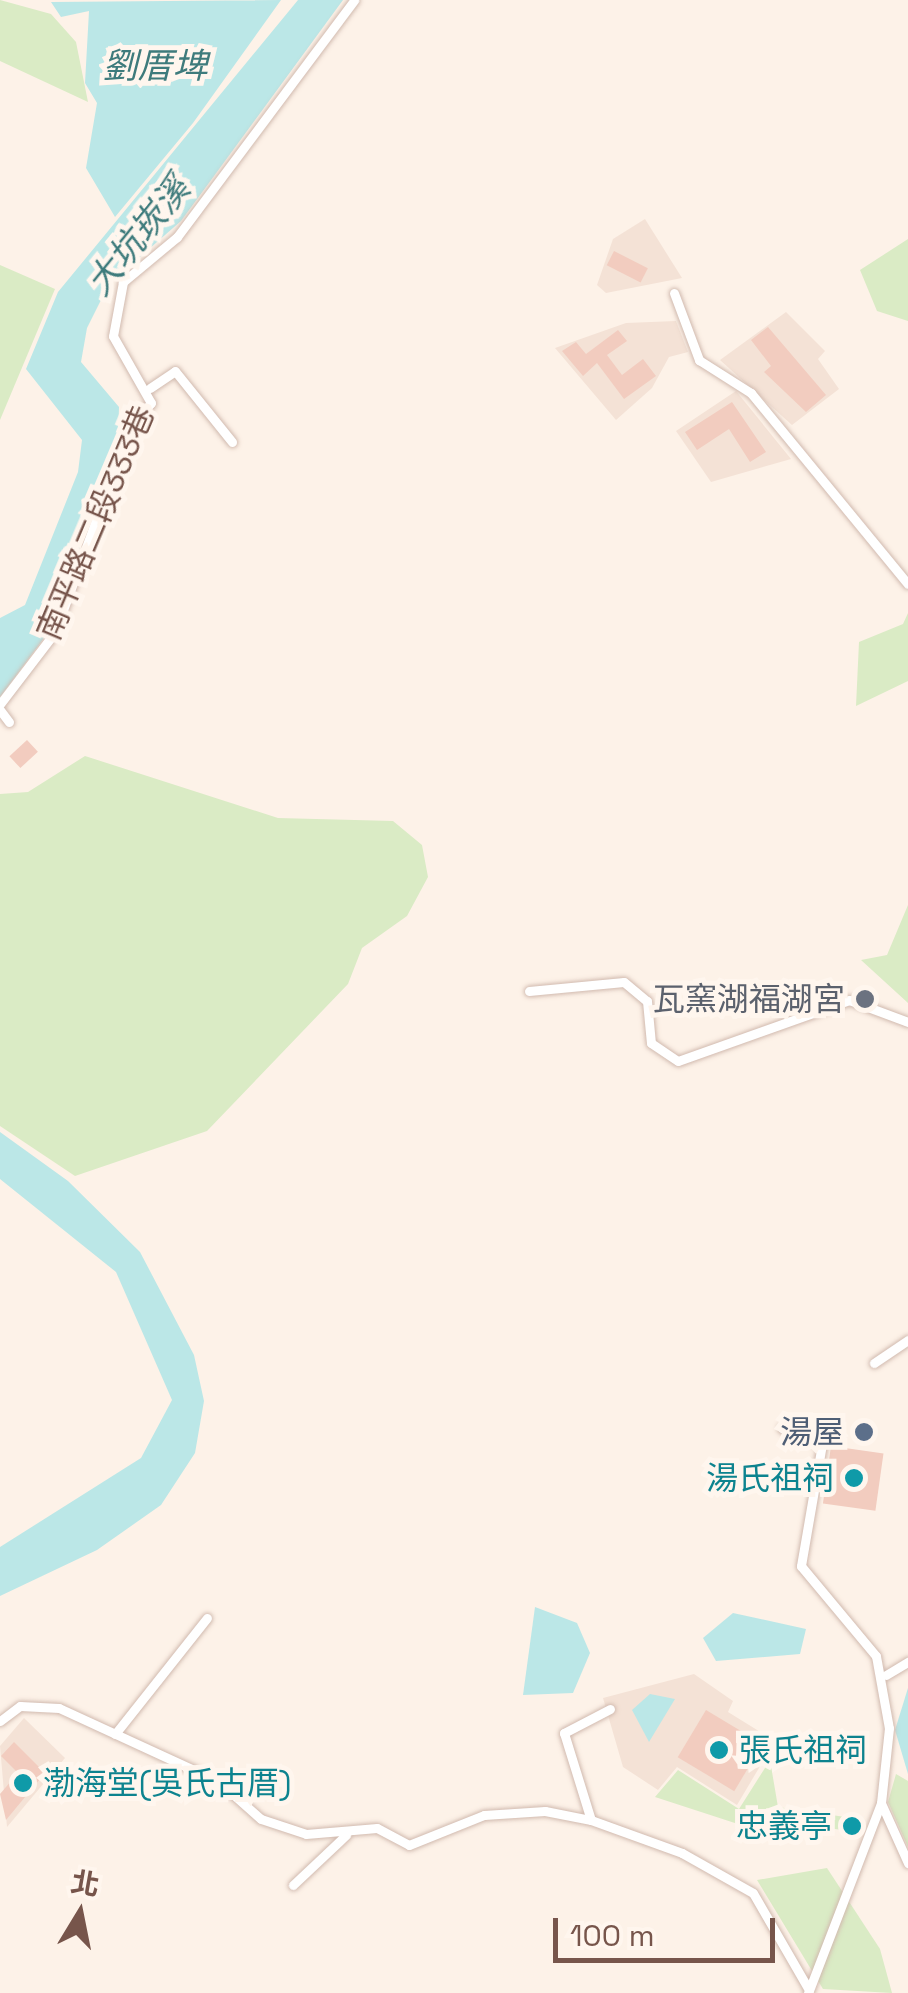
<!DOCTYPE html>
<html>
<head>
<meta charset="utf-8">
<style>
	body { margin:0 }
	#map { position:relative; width:908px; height:1993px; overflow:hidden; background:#fdf2e8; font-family:"Space Grotesk","Noto Sans TC",sans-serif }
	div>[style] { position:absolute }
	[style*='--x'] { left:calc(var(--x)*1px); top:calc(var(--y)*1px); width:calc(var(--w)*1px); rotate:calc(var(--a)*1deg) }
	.residential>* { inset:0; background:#f4e2d6 }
	.green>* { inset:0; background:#daebc5 }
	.water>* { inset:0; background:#bbe7e7 }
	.building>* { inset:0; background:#f2ccbf; transform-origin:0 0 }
	.roads { filter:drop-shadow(0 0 2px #d1baaf) drop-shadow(0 0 2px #d1baaf) }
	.service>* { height:9px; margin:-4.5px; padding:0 4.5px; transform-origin:4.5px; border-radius:4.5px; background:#fff }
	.dots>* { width:28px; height:28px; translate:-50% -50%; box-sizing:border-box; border:5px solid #fff6ee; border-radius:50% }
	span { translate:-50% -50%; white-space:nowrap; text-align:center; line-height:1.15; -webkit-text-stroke:10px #fff6ee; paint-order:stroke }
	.street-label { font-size:32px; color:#77554b }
	.worship-label { font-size:32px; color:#5b616d }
	.right { translate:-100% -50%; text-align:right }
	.service-label { font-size:32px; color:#4e5e75 }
	.culture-label { font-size:32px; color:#0d838f }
	.left { translate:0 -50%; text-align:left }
	.water-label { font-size:35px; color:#3e7b7c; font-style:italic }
	.north { position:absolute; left:30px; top:1863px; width:100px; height:100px; -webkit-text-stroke:8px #fff6ee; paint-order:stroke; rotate:10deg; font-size:28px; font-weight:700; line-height:40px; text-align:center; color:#77554b }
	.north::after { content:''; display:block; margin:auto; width:35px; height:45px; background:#77554b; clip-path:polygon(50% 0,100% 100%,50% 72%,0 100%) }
	.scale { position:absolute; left:553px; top:1918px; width:222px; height:45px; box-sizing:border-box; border:5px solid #77554b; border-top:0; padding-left:12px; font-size:30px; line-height:35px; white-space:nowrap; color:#77554b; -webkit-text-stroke:8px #fff6ee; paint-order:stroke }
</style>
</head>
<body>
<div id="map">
	<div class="residential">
		<div style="clip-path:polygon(645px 219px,682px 278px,606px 293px,597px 285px,613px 239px)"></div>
		<div style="clip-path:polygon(786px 312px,825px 351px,818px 359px,839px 389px,792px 425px,720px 360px)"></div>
		<div style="clip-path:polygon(676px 321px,688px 352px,669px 357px,652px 388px,616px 420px,555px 348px,626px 323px)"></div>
		<div style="clip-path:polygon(736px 391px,791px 459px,711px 482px,676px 431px)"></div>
		<div style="clip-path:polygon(694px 1674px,733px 1701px,728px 1712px,775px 1741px,737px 1805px,677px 1767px,658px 1790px,623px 1767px,603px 1698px)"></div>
		<div style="clip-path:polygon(24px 1718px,65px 1758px,7px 1827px,0 1746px)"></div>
	</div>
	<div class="green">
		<div style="clip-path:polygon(0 0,51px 14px,76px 42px,88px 102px,0 61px)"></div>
		<div style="clip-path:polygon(908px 239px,908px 321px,877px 311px,860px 270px)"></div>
		<div style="clip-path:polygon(0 265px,55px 289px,0 420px)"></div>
		<div style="clip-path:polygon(908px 613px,908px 681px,856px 706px,859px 642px,903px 624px)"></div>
		<div style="clip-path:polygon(85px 756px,278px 818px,393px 821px,422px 845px,428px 877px,407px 916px,362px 948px,348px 984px,207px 1131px,75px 1176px,0 1126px,0 794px,28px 792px)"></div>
		<div style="clip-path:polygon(908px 905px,908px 1003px,861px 960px,887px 955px)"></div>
		<div style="clip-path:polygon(770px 1760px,778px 1807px,845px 1817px,842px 1830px,778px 1821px,775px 1836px,655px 1797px,678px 1770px,739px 1809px)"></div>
		<div style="clip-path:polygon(896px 1774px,908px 1781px,908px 1847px,888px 1802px)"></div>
		<div style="clip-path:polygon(827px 1868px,880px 1949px,892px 1993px,823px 1989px,757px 1880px)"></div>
	</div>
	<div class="water">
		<div style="clip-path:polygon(281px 0,193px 123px,115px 217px,86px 168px,97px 103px,85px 83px,89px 11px,61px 17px,51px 2px)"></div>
		<div style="clip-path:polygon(298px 0,343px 0,181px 221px,109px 284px,87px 328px,81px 362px,119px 407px,118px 442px,50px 630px,0 697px,0 618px,25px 605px,78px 472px,82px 440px,26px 369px,58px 292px)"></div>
		<div style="clip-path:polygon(0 1132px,68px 1181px,140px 1252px,194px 1355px,204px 1401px,195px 1453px,161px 1505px,97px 1550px,0 1596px,0 1547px,141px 1458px,172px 1400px,116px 1272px,0 1179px)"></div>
		<div style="clip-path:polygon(535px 1607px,577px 1623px,590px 1653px,573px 1693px,523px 1695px)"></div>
		<div style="clip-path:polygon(733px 1613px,806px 1629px,800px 1654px,716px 1661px,703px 1638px)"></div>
		<div style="clip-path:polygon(908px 1688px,908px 1774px,895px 1730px)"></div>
		<div style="clip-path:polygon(650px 1694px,675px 1699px,649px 1742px,632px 1710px)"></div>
	</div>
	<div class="building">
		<div style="left:614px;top:251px;width:38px;height:16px;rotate:27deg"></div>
		<div style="clip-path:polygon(768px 327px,826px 395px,806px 412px,764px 372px,771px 366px,751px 340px)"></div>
		<div style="clip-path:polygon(618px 330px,627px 341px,607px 355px,622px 375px,643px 359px,656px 376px,624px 399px,597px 363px,583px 376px,562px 351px,576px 342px,586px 354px)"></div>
		<div style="clip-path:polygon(732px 402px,766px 452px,750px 462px,729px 429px,697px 450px,685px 432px)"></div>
		<div style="left:27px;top:740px;width:16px;height:24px;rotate:47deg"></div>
		<div style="left:831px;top:1446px;width:53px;height:58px;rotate:8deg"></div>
		<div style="left:706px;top:1710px;width:66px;height:55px;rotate:31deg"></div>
		<div style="clip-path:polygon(14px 1742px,45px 1773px,6px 1820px,0 1794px,18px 1773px,1px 1756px)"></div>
	</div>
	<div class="roads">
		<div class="service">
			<div style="--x:674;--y:293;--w:72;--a:69.5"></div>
			<div style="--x:699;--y:360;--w:62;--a:32.4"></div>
			<div style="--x:751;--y:393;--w:247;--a:50.6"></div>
			<div style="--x:150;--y:388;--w:30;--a:-34"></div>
			<div style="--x:175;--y:371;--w:91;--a:51.2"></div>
			<div style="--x:0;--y:704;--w:91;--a:-52.6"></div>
			<div style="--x:55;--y:632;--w:212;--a:-69.9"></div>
			<div style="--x:128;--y:433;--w:38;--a:-53"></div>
			<div style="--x:151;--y:403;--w:77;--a:-119.6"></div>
			<div style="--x:113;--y:336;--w:55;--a:-79.5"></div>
			<div style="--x:123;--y:282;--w:70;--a:-39.8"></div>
			<div style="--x:177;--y:237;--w:296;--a:-53.2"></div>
			<div style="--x:0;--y:710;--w:15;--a:53"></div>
			<div style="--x:529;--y:991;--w:95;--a:-5.4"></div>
			<div style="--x:624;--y:982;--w:30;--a:40"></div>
			<div style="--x:647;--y:1001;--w:42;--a:84.6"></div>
			<div style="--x:651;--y:1043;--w:32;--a:34"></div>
			<div style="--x:678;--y:1061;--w:182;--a:-19.6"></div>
			<div style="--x:849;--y:1000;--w:63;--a:20.4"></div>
			<div style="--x:874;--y:1363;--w:41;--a:-34.1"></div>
			<div style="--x:782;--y:1428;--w:43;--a:21.8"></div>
			<div style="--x:822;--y:1444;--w:124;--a:99.8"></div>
			<div style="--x:801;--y:1566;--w:117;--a:50.2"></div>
			<div style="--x:876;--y:1656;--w:73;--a:79.8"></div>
			<div style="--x:889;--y:1728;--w:75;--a:96.1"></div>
			<div style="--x:881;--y:1803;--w:204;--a:111"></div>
			<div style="--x:886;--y:1675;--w:26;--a:-31"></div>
			<div style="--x:610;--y:1709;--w:52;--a:152.4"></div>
			<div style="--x:564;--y:1733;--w:91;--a:72.8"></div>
			<div style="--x:591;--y:1820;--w:97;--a:19.9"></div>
			<div style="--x:682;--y:1853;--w:81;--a:29.4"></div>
			<div style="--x:753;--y:1893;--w:112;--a:60"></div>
			<div style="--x:0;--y:1721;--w:25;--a:-37"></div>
			<div style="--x:20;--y:1706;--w:39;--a:3"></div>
			<div style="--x:59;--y:1708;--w:175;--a:24.7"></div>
			<div style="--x:218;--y:1781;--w:57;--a:41.5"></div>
			<div style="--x:261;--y:1819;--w:47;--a:18.4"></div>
			<div style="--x:306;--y:1834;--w:71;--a:-4.8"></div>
			<div style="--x:377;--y:1828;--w:36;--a:28"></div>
			<div style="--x:409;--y:1845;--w:81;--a:-21.8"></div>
			<div style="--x:484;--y:1815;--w:61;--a:-3.8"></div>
			<div style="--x:545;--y:1811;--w:47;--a:11.1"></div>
			<div style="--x:115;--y:1734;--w:148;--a:-51.6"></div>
			<div style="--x:881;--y:1803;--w:66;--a:65.8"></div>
			<div style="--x:293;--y:1885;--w:73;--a:-43.3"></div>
		</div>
	</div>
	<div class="dots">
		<div style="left:865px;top:999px;background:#6b7280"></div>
		<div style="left:864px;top:1432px;background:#5c6f8a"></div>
		<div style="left:854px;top:1478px;background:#0f9aa8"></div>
		<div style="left:719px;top:1750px;background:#0f9aa8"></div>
		<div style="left:23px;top:1783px;background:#0f9aa8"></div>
		<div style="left:852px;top:1826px;background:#0f9aa8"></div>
	</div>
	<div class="street-label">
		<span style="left:96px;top:523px;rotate:-67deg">南平路二段333巷</span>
	</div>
	<div class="worship-label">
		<span class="right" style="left:845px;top:999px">瓦窯湖福湖宮</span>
	</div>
	<div class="service-label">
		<span class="right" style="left:844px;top:1432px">湯屋</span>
	</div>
	<div class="culture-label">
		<span class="right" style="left:834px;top:1478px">湯氏祖祠</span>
		<span class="left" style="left:739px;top:1750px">張氏祖祠</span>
		<span class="left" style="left:43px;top:1783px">渤海堂(吳氏古厝)</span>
		<span class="right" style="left:832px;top:1826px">忠義亭</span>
	</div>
	<div class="water-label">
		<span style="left:155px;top:66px">劉厝埤</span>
		<span style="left:138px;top:236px;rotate:-51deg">大坑崁溪</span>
	</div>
	<div class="north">北</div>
	<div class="scale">100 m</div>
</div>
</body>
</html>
